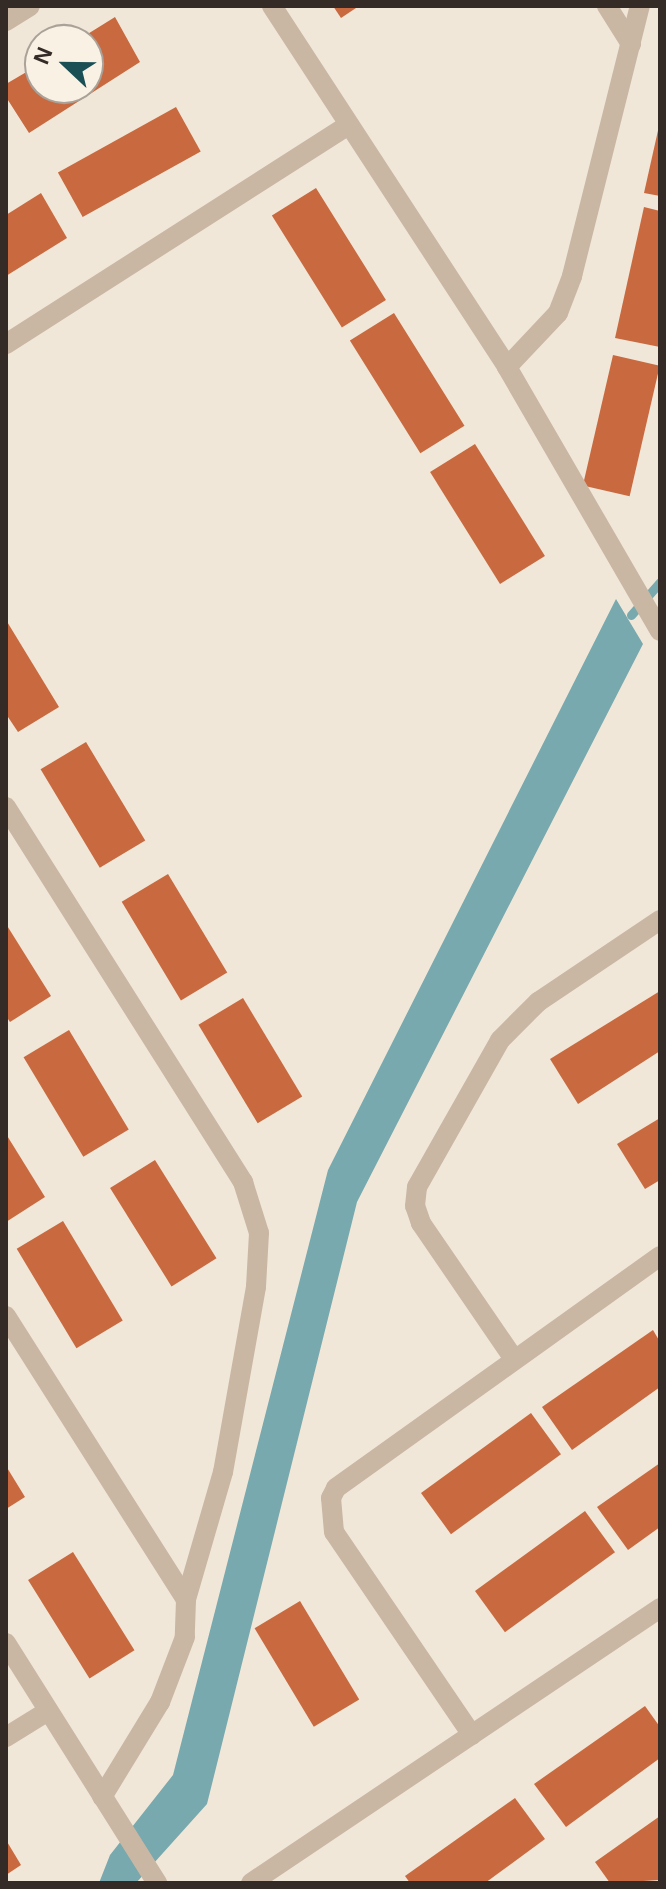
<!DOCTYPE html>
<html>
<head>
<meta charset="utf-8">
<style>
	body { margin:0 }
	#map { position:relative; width:666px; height:1889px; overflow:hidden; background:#f1e7d8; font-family:Helvetica,sans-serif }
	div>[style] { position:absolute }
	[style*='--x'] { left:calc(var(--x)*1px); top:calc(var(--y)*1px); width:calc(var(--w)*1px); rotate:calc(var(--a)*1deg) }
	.water>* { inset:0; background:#77a9ae }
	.stream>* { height:9px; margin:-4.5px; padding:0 4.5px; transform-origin:4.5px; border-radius:4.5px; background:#77a9ae }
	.building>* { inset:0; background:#c8693f; transform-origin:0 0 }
	.street>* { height:20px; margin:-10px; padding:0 10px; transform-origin:10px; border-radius:10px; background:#c9b7a4 }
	span { translate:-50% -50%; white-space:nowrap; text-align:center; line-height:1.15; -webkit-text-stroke:6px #f9f1e4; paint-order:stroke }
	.frame { position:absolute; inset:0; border:8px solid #342b26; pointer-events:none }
	.north { position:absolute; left:24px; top:24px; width:80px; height:80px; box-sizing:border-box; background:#f9f1e4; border:2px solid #aaa298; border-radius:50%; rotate:292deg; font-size:22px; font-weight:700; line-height:32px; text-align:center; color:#342b26 }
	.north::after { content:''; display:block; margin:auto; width:28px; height:36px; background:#1b4f56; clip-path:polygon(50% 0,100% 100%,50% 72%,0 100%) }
</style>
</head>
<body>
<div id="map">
	<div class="water">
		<div style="clip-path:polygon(616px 599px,643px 644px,357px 1202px,207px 1804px,136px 1883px,99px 1883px,110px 1855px,173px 1775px,328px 1170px)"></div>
	</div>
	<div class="stream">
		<div style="--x:631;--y:615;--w:44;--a:-48.7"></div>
	</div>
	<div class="building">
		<div style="clip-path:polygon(333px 6px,359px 6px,341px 18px)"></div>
		<div style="clip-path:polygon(115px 17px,140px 62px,29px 133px,6px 97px,6px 84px,40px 64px,40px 88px,88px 88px,88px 40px,78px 40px)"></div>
		<div style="left:176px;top:107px;width:51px;height:135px;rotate:61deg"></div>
		<div style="clip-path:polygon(659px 126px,660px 127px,660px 196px,644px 193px)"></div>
		<div style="left:316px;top:188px;width:132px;height:52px;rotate:58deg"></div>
		<div style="clip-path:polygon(41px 193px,67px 238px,6px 276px,6px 215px)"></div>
		<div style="clip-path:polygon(644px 207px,660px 211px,660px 347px,615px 338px)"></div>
		<div style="left:394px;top:313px;width:133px;height:52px;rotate:58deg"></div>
		<div style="left:613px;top:355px;width:48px;height:134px;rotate:13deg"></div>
		<div style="left:475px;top:444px;width:132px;height:53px;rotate:58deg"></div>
		<div style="clip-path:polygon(6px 620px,59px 707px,18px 732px,6px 714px)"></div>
		<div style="left:86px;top:742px;width:115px;height:53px;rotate:59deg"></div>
		<div style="left:168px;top:874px;width:115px;height:54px;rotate:59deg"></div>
		<div style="clip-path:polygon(6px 924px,51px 996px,10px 1022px,6px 1016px)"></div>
		<div style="clip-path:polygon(660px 991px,660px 1051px,578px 1104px,550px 1059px)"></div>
		<div style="left:243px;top:998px;width:115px;height:52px;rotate:59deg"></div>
		<div style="left:69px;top:1030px;width:116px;height:53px;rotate:59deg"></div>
		<div style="clip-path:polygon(660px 1118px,660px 1180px,645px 1189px,617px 1144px)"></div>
		<div style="clip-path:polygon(6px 1134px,45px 1197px,6px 1222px)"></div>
		<div style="left:155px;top:1160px;width:116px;height:53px;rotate:58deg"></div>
		<div style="left:63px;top:1221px;width:116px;height:54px;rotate:59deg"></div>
		<div style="clip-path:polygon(653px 1330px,660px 1342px,660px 1387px,572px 1450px,542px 1407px)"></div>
		<div style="left:531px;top:1413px;width:51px;height:136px;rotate:54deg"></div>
		<div style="clip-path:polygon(660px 1463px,660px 1527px,628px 1550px,597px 1507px)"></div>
		<div style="clip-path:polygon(6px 1466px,25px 1497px,6px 1509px)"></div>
		<div style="left:585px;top:1511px;width:51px;height:136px;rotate:54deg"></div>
		<div style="left:73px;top:1552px;width:116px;height:53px;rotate:58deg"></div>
		<div style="left:300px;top:1601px;width:115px;height:53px;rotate:59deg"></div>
		<div style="clip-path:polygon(645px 1706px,660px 1727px,660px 1758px,566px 1827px,534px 1784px)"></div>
		<div style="clip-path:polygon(515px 1798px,545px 1839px,485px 1883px,410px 1883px,405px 1876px)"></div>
		<div style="clip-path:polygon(660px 1816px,660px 1880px,610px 1883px,595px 1862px)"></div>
		<div style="clip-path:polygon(6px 1840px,21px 1865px,6px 1875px)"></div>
	</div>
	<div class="street">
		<div style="--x:272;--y:6;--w:431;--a:56.9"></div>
		<div style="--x:507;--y:367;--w:305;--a:59.9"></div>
		<div style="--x:607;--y:6;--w:45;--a:57.7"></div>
		<div style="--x:6;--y:21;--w:28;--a:-32"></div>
		<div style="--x:6;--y:344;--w:407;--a:-32.6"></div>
		<div style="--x:507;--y:367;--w:74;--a:-46.6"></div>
		<div style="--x:558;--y:313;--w:40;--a:-69"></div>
		<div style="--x:572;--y:276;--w:278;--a:-75.9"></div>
		<div style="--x:6;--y:807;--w:444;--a:57.7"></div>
		<div style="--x:243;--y:1182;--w:53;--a:72.6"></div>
		<div style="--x:259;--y:1233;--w:54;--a:93.2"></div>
		<div style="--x:256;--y:1287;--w:188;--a:100.1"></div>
		<div style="--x:223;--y:1472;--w:132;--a:106.2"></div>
		<div style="--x:6;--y:1316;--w:336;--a:57.6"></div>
		<div style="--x:186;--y:1600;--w:37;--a:92"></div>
		<div style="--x:185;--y:1637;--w:70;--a:111"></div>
		<div style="--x:160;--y:1702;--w:111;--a:121.4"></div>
		<div style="--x:514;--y:1359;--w:165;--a:-124.4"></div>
		<div style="--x:421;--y:1223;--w:18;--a:-109"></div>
		<div style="--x:415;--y:1206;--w:19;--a:-84"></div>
		<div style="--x:417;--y:1187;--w:169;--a:-60.5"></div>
		<div style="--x:500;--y:1040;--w:54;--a:-45"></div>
		<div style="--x:538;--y:1002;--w:147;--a:-33.9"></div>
		<div style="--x:6;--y:1643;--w:284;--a:57.8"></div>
		<div style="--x:472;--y:1735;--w:245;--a:-124.2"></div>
		<div style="--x:334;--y:1532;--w:34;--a:-95"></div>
		<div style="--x:331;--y:1498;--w:11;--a:-63"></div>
		<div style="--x:336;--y:1488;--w:398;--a:-35.6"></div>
		<div style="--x:6;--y:1737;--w:49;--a:-31.8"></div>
		<div style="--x:251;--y:1883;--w:493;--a:-33.9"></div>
	</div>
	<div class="frame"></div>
	<div class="north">N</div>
</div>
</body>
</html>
